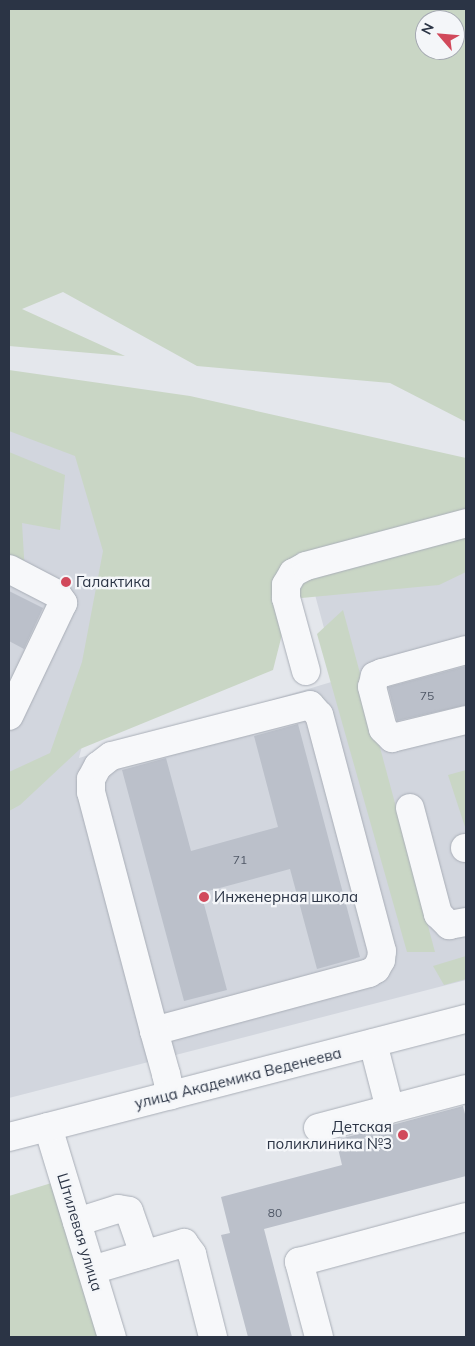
<!DOCTYPE html>
<html>
<head>
<meta charset="utf-8">
<style>
	body { margin:0 }
	#map { position:relative; width:475px; height:1346px; overflow:hidden; background:#e4e7ec; font-family:Mulish,sans-serif }
	div>[style] { position:absolute }
	[style*='--x'] { left:calc(var(--x)*1px); top:calc(var(--y)*1px); width:calc(var(--w)*1px); rotate:calc(var(--a)*1deg) }
	.built>* { inset:0; background:#d2d6de }
	.green>* { inset:0; background:#c9d6c5 }
	.building>* { inset:0; background:#bbc0ca }
	.roads { filter:drop-shadow(0 0 1px #a9aeb7) drop-shadow(0 0 1px #a9aeb7) }
	.minor>* { height:28px; margin:-14px; padding:0 14px; transform-origin:14px; border-radius:14px; background:#f7f8fa }
	.dots>* { width:14px; height:14px; translate:-50% -50%; box-sizing:border-box; border:2px solid #f4f6f9; border-radius:50% }
	span { translate:-50% -50%; white-space:nowrap; text-align:center; line-height:1.15; -webkit-text-stroke:4.5px #f4f6f9; paint-order:stroke }
	.number-label { font-size:12px; color:#4f5766 }
	.number-label span { -webkit-text-stroke-width:0 }
	.poi-label { font-size:15px; color:#2b3445 }
	.left { translate:0 -50%; text-align:left }
	.right { translate:-100% -50%; text-align:right }
	.street-label { font-size:15px; color:#2b3445 }
	.frame { position:absolute; inset:0; border:10px solid #2b3445; pointer-events:none }
	.north { position:absolute; left:415px; top:10px; width:50px; height:50px; box-sizing:border-box; background:#f4f6f9; border:1px solid #a4a8b1; border-radius:50%; rotate:297deg; font-size:14px; font-weight:700; line-height:20px; text-align:center; color:#2b3445 }
	.north::after { content:''; display:block; margin:auto; width:18px; height:22px; background:#d1495b; clip-path:polygon(50% 0,100% 100%,50% 72%,0 100%) }
</style>
</head>
<body>
<div id="map">
	<div class="built">
		<div style="clip-path:polygon(9px 392px,167px 407px,79px 758px,338px 680px,314px 591px,466px 549px,466px 980px,9px 1098px)"></div>
	</div>
	<div class="green">
		<div style="clip-path:polygon(evenodd,9px 9px,466px 9px,466px 422px,390px 383px,197px 366px,63px 292px,22px 309px,125px 356px,9px 346px,9px 9px,425px 20px,455px 20px,455px 50px,425px 50px,425px 20px)"></div>
		<div style="clip-path:polygon(9px 370px,190px 396px,466px 458px,466px 572px,439px 585px,291px 599px,273px 670px,80px 749px,20px 805px,9px 811px,9px 772px,50px 753px,82px 662px,103px 551px,75px 456px,9px 431px)"></div>
		<div style="clip-path:polygon(9px 452px,65px 475px,60px 530px,22px 523px,25px 574px,9px 566px)"></div>
		<div style="clip-path:polygon(343px 610px,435px 952px,407px 952px,317px 634px)"></div>
		<div style="clip-path:polygon(466px 770px,466px 830px,448px 775px)"></div>
		<div style="clip-path:polygon(466px 956px,466px 979px,444px 985px,433px 966px)"></div>
		<div style="clip-path:polygon(58px 1181px,105px 1337px,9px 1337px,9px 1196px)"></div>
	</div>
	<div class="building">
		<div style="clip-path:polygon(9px 591px,43px 608px,24px 649px,9px 641px)"></div>
		<div style="clip-path:polygon(466px 666px,466px 705px,397px 721px,388px 687px)"></div>
		<div style="clip-path:polygon(298px 724px,360px 957px,317px 969px,290px 869px,201px 893px,227px 990px,184px 1001px,122px 770px,166px 758px,191px 851px,278px 827px,254px 736px)"></div>
		<div style="clip-path:polygon(463px 1106px,466px 1118px,466px 1176px,264px 1229px,292px 1337px,248px 1337px,221px 1235px,230px 1233px,221px 1197px,342px 1165px,336px 1140px)"></div>
	</div>
	<div class="roads">
		<div class="minor">
			<div style="--x:9;--y:569;--w:54;--a:27.5"></div>
			<div style="--x:57;--y:594;--w:11;--a:56"></div>
			<div style="--x:63;--y:603;--w:125;--a:115.5"></div>
			<div style="--x:466;--y:650;--w:87;--a:164.7"></div>
			<div style="--x:382;--y:673;--w:8;--a:157"></div>
			<div style="--x:375;--y:676;--w:11;--a:105"></div>
			<div style="--x:372;--y:687;--w:43;--a:75.3"></div>
			<div style="--x:383;--y:729;--w:13;--a:45"></div>
			<div style="--x:392;--y:738;--w:76;--a:-13.7"></div>
			<div style="--x:306;--y:671;--w:76;--a:-105.3"></div>
			<div style="--x:286;--y:598;--w:13;--a:-90"></div>
			<div style="--x:286;--y:585;--w:14;--a:-60"></div>
			<div style="--x:293;--y:573;--w:15;--a:-28"></div>
			<div style="--x:306;--y:566;--w:166;--a:-15"></div>
			<div style="--x:410;--y:808;--w:110;--a:75.2"></div>
			<div style="--x:438;--y:914;--w:16;--a:45"></div>
			<div style="--x:449;--y:925;--w:17;--a:-10"></div>
			<div style="--x:465;--y:848;--w:1;--a:0"></div>
			<div style="--x:154;--y:1031;--w:223;--a:-15.1"></div>
			<div style="--x:369;--y:973;--w:8;--a:-30"></div>
			<div style="--x:376;--y:969;--w:10;--a:-61"></div>
			<div style="--x:381;--y:960;--w:9;--a:-84"></div>
			<div style="--x:382;--y:951;--w:244;--a:-104.9"></div>
			<div style="--x:319;--y:715;--w:13;--a:-132"></div>
			<div style="--x:310;--y:705;--w:205;--a:165.6"></div>
			<div style="--x:111;--y:756;--w:16;--a:142"></div>
			<div style="--x:98;--y:766;--w:15;--a:118"></div>
			<div style="--x:91;--y:779;--w:13;--a:90"></div>
			<div style="--x:91;--y:792;--w:247;--a:75.2"></div>
			<div style="--x:154;--y:1031;--w:45;--a:74.4"></div>
			<div style="--x:166;--y:1074;--w:22;--a:77"></div>
			<div style="--x:373;--y:1043;--w:68;--a:75.6"></div>
			<div style="--x:48;--y:1127;--w:220;--a:73.1"></div>
			<div style="--x:318;--y:1128;--w:153;--a:-14.8"></div>
			<div style="--x:9;--y:1137;--w:472;--a:-14.5"></div>
			<div style="--x:77;--y:1222;--w:43;--a:-17.6"></div>
			<div style="--x:118;--y:1209;--w:11;--a:10"></div>
			<div style="--x:129;--y:1211;--w:46;--a:70.8"></div>
			<div style="--x:92;--y:1270;--w:96;--a:-16.4"></div>
			<div style="--x:184;--y:1243;--w:14;--a:54"></div>
			<div style="--x:192;--y:1254;--w:86;--a:75.8"></div>
			<div style="--x:319;--y:1337;--w:78;--a:-104.9"></div>
			<div style="--x:299;--y:1262;--w:173;--a:-15.1"></div>
		</div>
	</div>
	<div class="dots">
		<div style="left:66px;top:582px;background:#d1495b"></div>
		<div style="left:204px;top:897px;background:#d1495b"></div>
		<div style="left:403px;top:1135px;background:#d1495b"></div>
	</div>
	<div class="number-label">
		<span style="left:427px;top:696px">75</span>
		<span style="left:240px;top:860px">71</span>
		<span style="left:275px;top:1213px">80</span>
	</div>
	<div class="poi-label">
		<span class="left" style="left:76px;top:582px">Галактика</span>
		<span class="left" style="left:214px;top:897px">Инженерная школа</span>
		<span class="right" style="left:392px;top:1135px">Детская<br>поликлиника №3</span>
	</div>
	<div class="street-label">
		<span style="left:238px;top:1078px;rotate:-14deg">улица Академика Веденеева</span>
		<span style="left:80px;top:1232px;rotate:73deg">Штилевая улица</span>
	</div>
	<div class="frame"></div>
	<div class="north">N</div>
</div>
</body>
</html>
